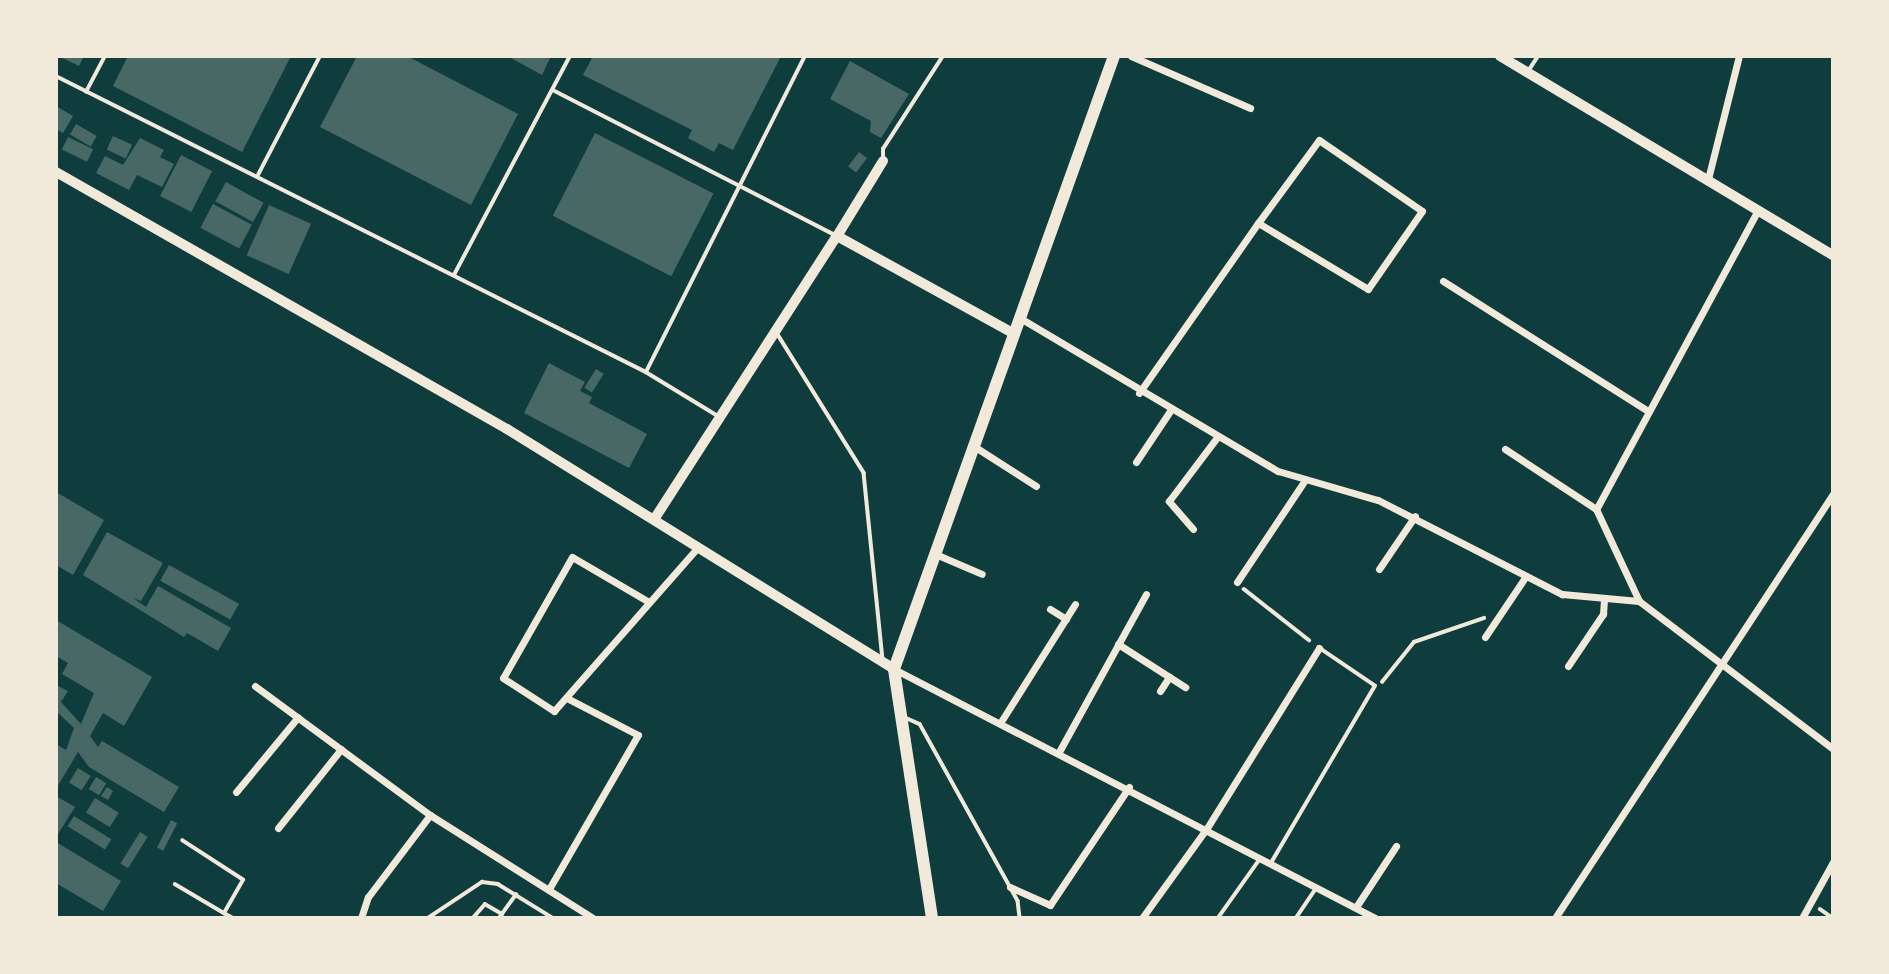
<!DOCTYPE html>
<html>
<head>
<meta charset="utf-8">
<style>
	body { margin:0 }
	#map { position:relative; width:1889px; height:974px; overflow:hidden; background:#0f3d3e; font-family:"IBM Plex Sans",sans-serif }
	div>[style] { position:absolute }
	[style*='--x'] { left:calc(var(--x)*1px); top:calc(var(--y)*1px); width:calc(var(--w)*1px); rotate:calc(var(--a)*1deg) }
	.building>* { inset:0; background:#486865; transform-origin:0 0 }
	.path>* { height:3.5px; margin:-1.75px; padding:0 1.75px; transform-origin:1.75px; border-radius:1.75px; background:#f1e9da }
	.service>* { height:3.5px; margin:-1.75px; padding:0 1.75px; transform-origin:1.75px; border-radius:1.75px; background:#f1e9da }
	.minor>* { height:7px; margin:-3.5px; padding:0 3.5px; transform-origin:3.5px; border-radius:3.5px; background:#f1e9da }
	.tertiary>* { height:10px; margin:-5px; padding:0 5px; transform-origin:5px; border-radius:5px; background:#f1e9da }
	.secondary>* { height:10px; margin:-5px; padding:0 5px; transform-origin:5px; border-radius:5px; background:#f1e9da }
	.primary>* { height:12px; margin:-6px; padding:0 6px; transform-origin:6px; border-radius:6px; background:#f1e9da }
	span { translate:-50% -50%; white-space:nowrap; text-align:center; line-height:1.15; -webkit-text-stroke:5px #f1e9da; paint-order:stroke }
	.frame { position:absolute; inset:0; border:58px solid #f1e9da; pointer-events:none }
</style>
</head>
<body>
<div id="map">
	<div class="building">
		<div style="clip-path:polygon(58px 56px,84px 56px,79px 66px)"></div>
		<div style="clip-path:polygon(128px 56px,291px 56px,242px 152px,113px 86px)"></div>
		<div style="clip-path:polygon(357px 56px,407px 56px,518px 114px,471px 205px,320px 127px)"></div>
		<div style="clip-path:polygon(507px 56px,551px 56px,542px 75px)"></div>
		<div style="clip-path:polygon(593px 56px,781px 56px,733px 150px,719px 143px,714px 152px,688px 138px,692px 130px,583px 75px)"></div>
		<div style="clip-path:polygon(850px 61px,909px 94px,881px 138px,870px 132px,871px 121px,830px 99px)"></div>
		<div style="clip-path:polygon(56px 106px,73px 116px,63px 133px,56px 129px)"></div>
		<div style="left:76px;top:124px;width:24px;height:12px;rotate:30deg"></div>
		<div style="left:595px;top:133px;width:133px;height:93px;rotate:27deg"></div>
		<div style="left:113px;top:136px;width:21px;height:15px;rotate:25deg"></div>
		<div style="left:68px;top:137px;width:28px;height:14px;rotate:26deg"></div>
		<div style="clip-path:polygon(140px 138px,164px 150px,160px 157px,174px 164px,162px 187px,137px 175px,129px 190px,96px 173px,105px 156px,123px 165px)"></div>
		<div style="left:859px;top:152px;width:10px;height:18px;rotate:37deg"></div>
		<div style="left:181px;top:155px;width:35px;height:46px;rotate:27deg"></div>
		<div style="left:226px;top:182px;width:43px;height:22px;rotate:29deg"></div>
		<div style="left:213px;top:204px;width:44px;height:27px;rotate:28deg"></div>
		<div style="left:269px;top:205px;width:46px;height:55px;rotate:24deg"></div>
		<div style="clip-path:polygon(549px 363px,585px 382px,580px 391px,592px 397px,589px 403px,647px 434px,629px 468px,524px 413px)"></div>
		<div style="left:596px;top:369px;width:9px;height:22px;rotate:32deg"></div>
		<div style="clip-path:polygon(56px 492px,104px 520px,73px 575px,56px 565px)"></div>
		<div style="clip-path:polygon(107px 532px,163px 563px,141px 601px,133px 598px,146px 607px,158px 586px,231px 628px,218px 651px,187px 633px,184px 637px,83px 575px)"></div>
		<div style="left:169px;top:565px;width:80px;height:18px;rotate:29deg"></div>
		<div style="clip-path:polygon(56px 620px,152px 677px,124px 726px,103px 713px,90px 736px,98px 747px,102px 741px,179px 787px,164px 812px,89px 767px,78px 752px,56px 789px,56px 744px,66px 750px,74px 728px,56px 711px,56px 685px,68px 691px,61px 702px,81px 724px,94px 693px,62px 674px,68px 663px,56px 656px)"></div>
		<div style="left:78px;top:768px;width:15px;height:17px;rotate:32deg"></div>
		<div style="left:96px;top:777px;width:12px;height:14px;rotate:31deg"></div>
		<div style="clip-path:polygon(107px 787px,113px 791px,108px 800px,101px 796px)"></div>
		<div style="clip-path:polygon(56px 796px,75px 807px,58px 834px,56px 833px)"></div>
		<div style="left:95px;top:798px;width:28px;height:17px;rotate:32deg"></div>
		<div style="left:74px;top:816px;width:44px;height:12px;rotate:32deg"></div>
		<div style="left:171px;top:820px;width:7px;height:31px;rotate:27deg"></div>
		<div style="left:140px;top:832px;width:9px;height:37px;rotate:32deg"></div>
		<div style="clip-path:polygon(56px 842px,121px 881px,103px 911px,56px 883px)"></div>
	</div>
	<div class="path">
		<div style="--x:1244;--y:589;--w:83;--a:38.1"></div>
		<div style="--x:1382;--y:682;--w:51;--a:-51.3"></div>
		<div style="--x:1414;--y:642;--w:74;--a:-18.9"></div>
		<div style="--x:1820;--y:909;--w:16;--a:35"></div>
	</div>
	<div class="service">
		<div style="--x:1529;--y:70;--w:17;--a:-57"></div>
		<div style="--x:56;--y:76;--w:660;--a:26.64"></div>
		<div style="--x:646;--y:372;--w:84;--a:31.4"></div>
		<div style="--x:553;--y:90;--w:317;--a:27.2"></div>
		<div style="--x:86;--y:92;--w:41;--a:-62.2"></div>
		<div style="--x:883;--y:159;--w:10;--a:-90"></div>
		<div style="--x:883;--y:149;--w:111;--a:-57.2"></div>
		<div style="--x:258;--y:175;--w:134;--a:-62.5"></div>
		<div style="--x:454;--y:275;--w:248;--a:-62.1"></div>
		<div style="--x:777;--y:333;--w:165;--a:58.1"></div>
		<div style="--x:864;--y:473;--w:188;--a:84.2"></div>
		<div style="--x:646;--y:372;--w:354;--a:-63.3"></div>
		<div style="--x:904;--y:717;--w:17;--a:24"></div>
		<div style="--x:920;--y:724;--w:202;--a:61"></div>
		<div style="--x:1018;--y:901;--w:17;--a:83"></div>
		<div style="--x:1271;--y:863;--w:205;--a:-59.6"></div>
		<div style="--x:1375;--y:686;--w:68;--a:-145.8"></div>
		<div style="--x:175;--y:884;--w:57;--a:30.6"></div>
		<div style="--x:224;--y:913;--w:38;--a:-60"></div>
		<div style="--x:243;--y:880;--w:72;--a:-147"></div>
		<div style="--x:224;--y:913;--w:10;--a:29"></div>
		<div style="--x:428;--y:918;--w:65;--a:-33.7"></div>
		<div style="--x:482;--y:882;--w:16;--a:7"></div>
		<div style="--x:498;--y:884;--w:65;--a:31.7"></div>
		<div style="--x:473;--y:918;--w:18;--a:-49"></div>
		<div style="--x:485;--y:904;--w:20;--a:30"></div>
		<div style="--x:499;--y:918;--w:29;--a:-54"></div>
		<div style="--x:1218;--y:918;--w:71;--a:-54.7"></div>
		<div style="--x:1296;--y:918;--w:36;--a:-56"></div>
	</div>
	<div class="minor">
		<div style="--x:1131;--y:56;--w:130;--a:23.6"></div>
		<div style="--x:1708;--y:179;--w:127;--a:-75.9"></div>
		<div style="--x:1758;--y:210;--w:340;--a:118.4"></div>
		<div style="--x:1596;--y:509;--w:102;--a:64.9"></div>
		<div style="--x:1639;--y:601;--w:244;--a:37.3"></div>
		<div style="--x:1443;--y:281;--w:239;--a:32.4"></div>
		<div style="--x:1020;--y:318;--w:300;--a:30.7"></div>
		<div style="--x:1278;--y:471;--w:104;--a:16.2"></div>
		<div style="--x:1378;--y:500;--w:207;--a:27.1"></div>
		<div style="--x:1562;--y:594;--w:77;--a:5.2"></div>
		<div style="--x:1139;--y:393;--w:208;--a:-55"></div>
		<div style="--x:1258;--y:223;--w:103;--a:-53.7"></div>
		<div style="--x:1319;--y:140;--w:125;--a:34.6"></div>
		<div style="--x:1422;--y:211;--w:95;--a:124.7"></div>
		<div style="--x:1368;--y:289;--w:128;--a:-149"></div>
		<div style="--x:972;--y:445;--w:76;--a:32.6"></div>
		<div style="--x:1505;--y:449;--w:109;--a:33.4"></div>
		<div style="--x:1136;--y:462;--w:61;--a:-56.3"></div>
		<div style="--x:1193;--y:529;--w:37;--a:-131"></div>
		<div style="--x:1169;--y:501;--w:81;--a:-53"></div>
		<div style="--x:933;--y:553;--w:53;--a:23.2"></div>
		<div style="--x:1379;--y:569;--w:64;--a:-55.8"></div>
		<div style="--x:1237;--y:582;--w:123;--a:-56.3"></div>
		<div style="--x:649;--y:602;--w:89;--a:-149.7"></div>
		<div style="--x:572;--y:557;--w:139;--a:119.7"></div>
		<div style="--x:503;--y:678;--w:61;--a:32.9"></div>
		<div style="--x:554;--y:711;--w:218;--a:-48.7"></div>
		<div style="--x:1050;--y:609;--w:19;--a:32"></div>
		<div style="--x:1485;--y:637;--w:73;--a:-56.1"></div>
		<div style="--x:1118;--y:644;--w:80;--a:32.7"></div>
		<div style="--x:1568;--y:666;--w:63;--a:-56.1"></div>
		<div style="--x:1603;--y:614;--w:15;--a:-86"></div>
		<div style="--x:894;--y:669;--w:542;--a:27.37"></div>
		<div style="--x:255;--y:686;--w:217;--a:36.4"></div>
		<div style="--x:430;--y:815;--w:193;--a:32.3"></div>
		<div style="--x:1160;--y:691;--w:17;--a:-57"></div>
		<div style="--x:1002;--y:720;--w:137;--a:-57.8"></div>
		<div style="--x:1060;--y:750;--w:178;--a:-61.1"></div>
		<div style="--x:236;--y:792;--w:97;--a:-50.4"></div>
		<div style="--x:278;--y:828;--w:101;--a:-51.4"></div>
		<div style="--x:1010;--y:887;--w:44;--a:24.2"></div>
		<div style="--x:1050;--y:905;--w:142;--a:-56.2"></div>
		<div style="--x:549;--y:889;--w:178;--a:-60"></div>
		<div style="--x:638;--y:735;--w:80;--a:-152.5"></div>
		<div style="--x:1356;--y:907;--w:73;--a:-56.7"></div>
		<div style="--x:361;--y:918;--w:22;--a:-72"></div>
		<div style="--x:368;--y:897;--w:103;--a:-52.9"></div>
		<div style="--x:1142;--y:918;--w:111;--a:-54.2"></div>
		<div style="--x:1207;--y:828;--w:212;--a:-58.1"></div>
		<div style="--x:1555;--y:918;--w:507;--a:-56.75"></div>
		<div style="--x:1802;--y:918;--w:64;--a:-61"></div>
	</div>
	<div class="tertiary">
		<div style="--x:883;--y:161;--w:88;--a:121.5"></div>
		<div style="--x:837;--y:236;--w:201;--a:28.9"></div>
		<div style="--x:655;--y:518;--w:336;--a:-57.2"></div>
	</div>
	<div class="secondary">
		<div style="--x:1500;--y:56;--w:388;--a:30.9"></div>
		<div style="--x:56;--y:172;--w:519;--a:29.68"></div>
		<div style="--x:507;--y:429;--w:455;--a:31.8"></div>
	</div>
	<div class="primary">
		<div style="--x:932;--y:918;--w:252;--a:-98.7"></div>
		<div style="--x:894;--y:669;--w:651;--a:-70.26"></div>
	</div>
	<div class="frame"></div>
</div>
</body>
</html>
